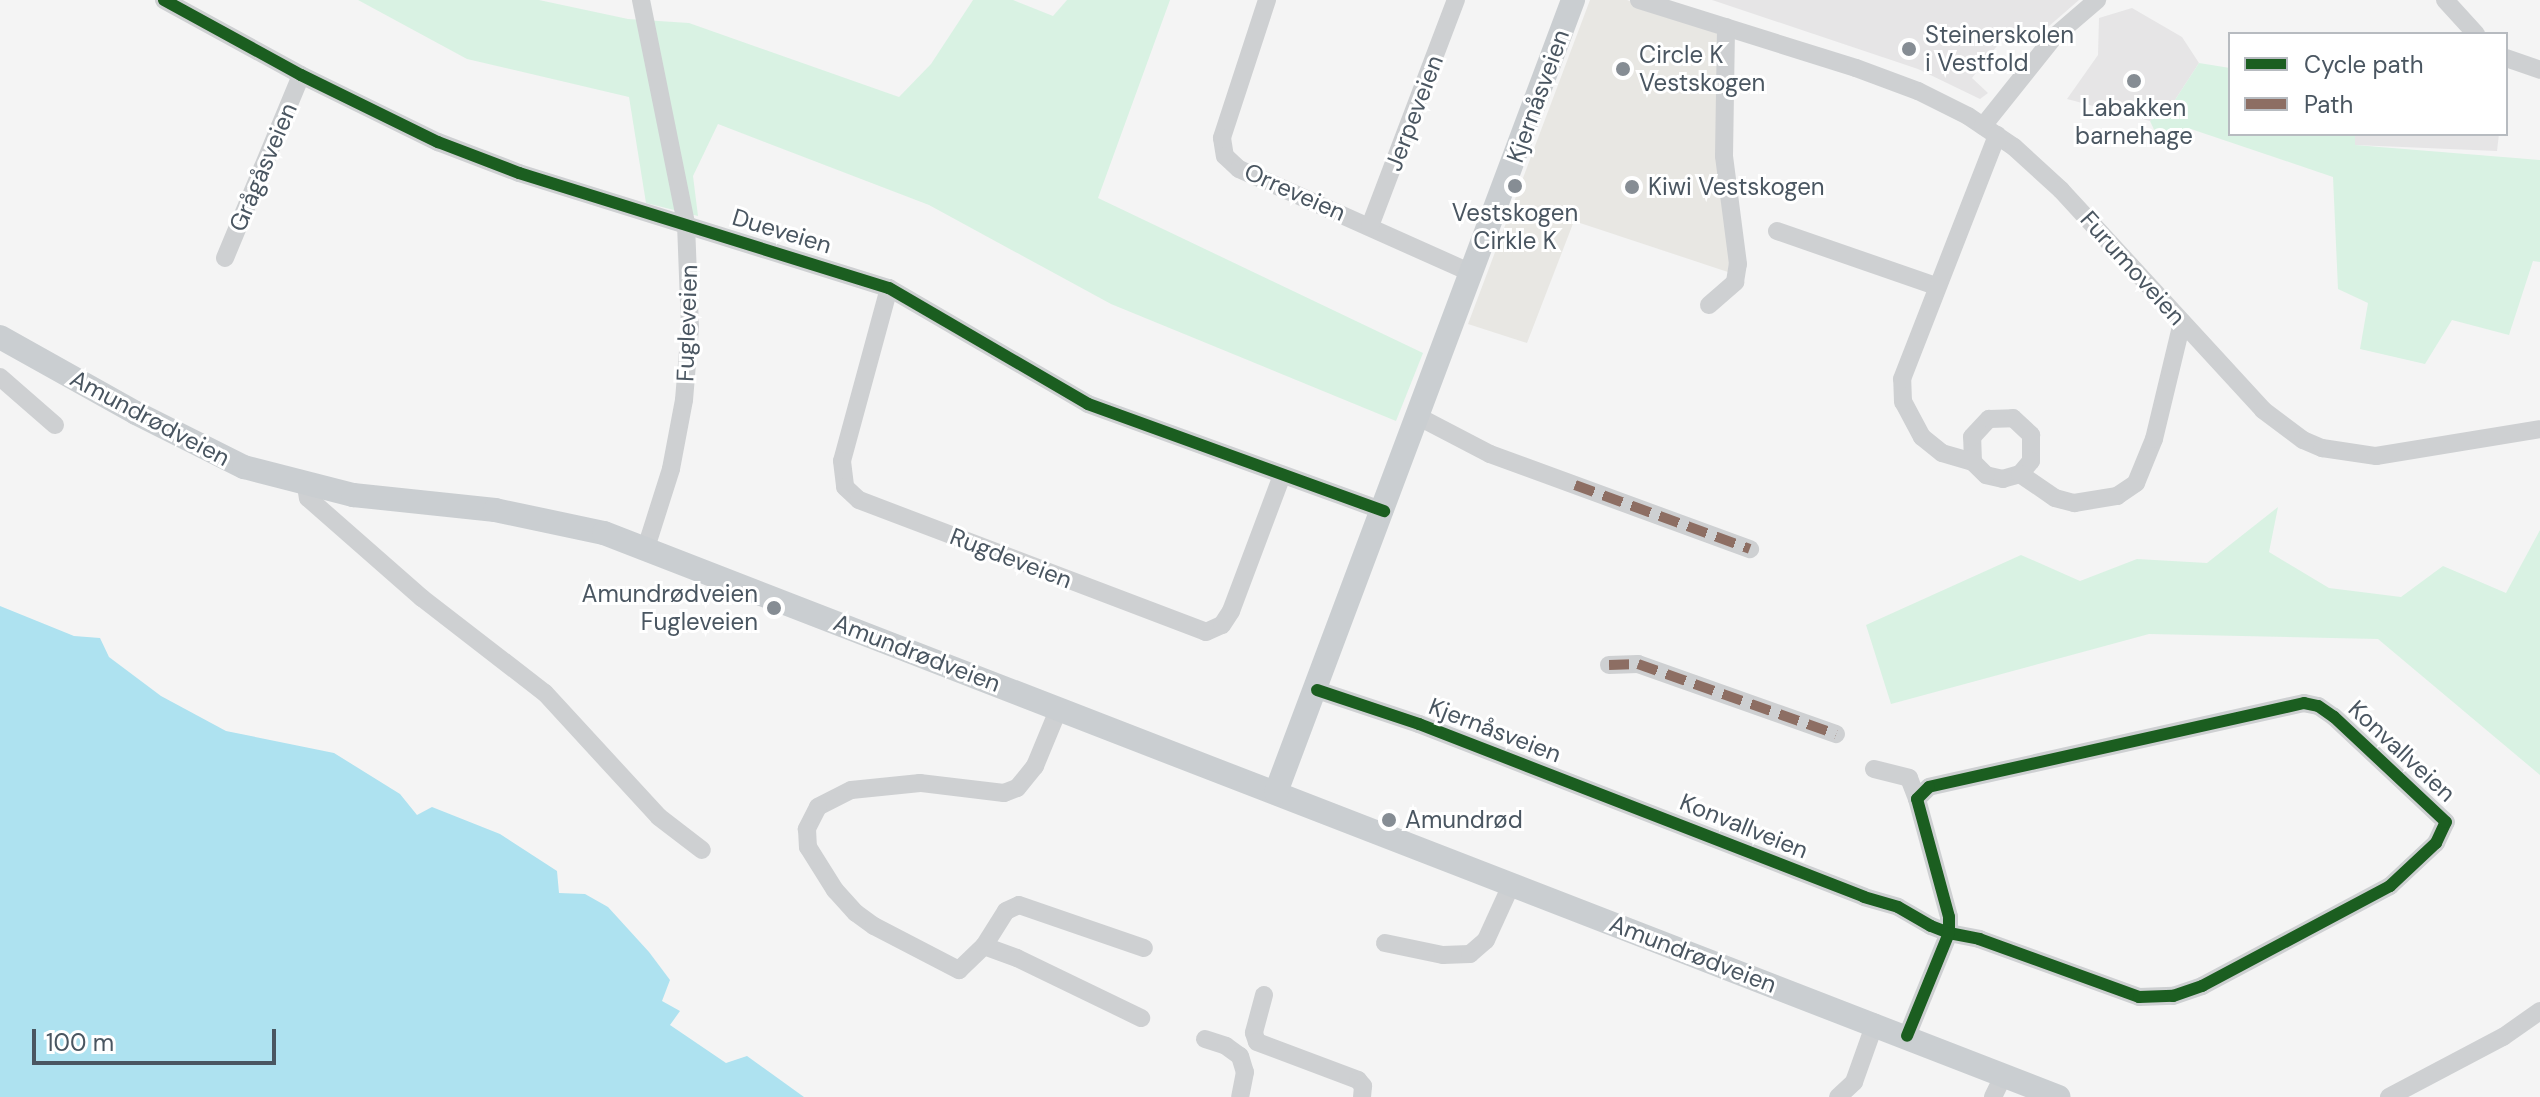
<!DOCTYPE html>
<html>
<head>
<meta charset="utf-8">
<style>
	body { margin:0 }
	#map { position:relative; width:2540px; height:1097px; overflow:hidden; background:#f4f4f4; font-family:"DM Sans",sans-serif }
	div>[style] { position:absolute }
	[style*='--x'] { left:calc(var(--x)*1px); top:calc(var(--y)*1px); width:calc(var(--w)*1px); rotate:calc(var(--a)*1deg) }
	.commercial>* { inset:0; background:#e8e7e3 }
	.education>* { inset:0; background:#e6e5e6 }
	.green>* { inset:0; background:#d9f2e3 }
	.water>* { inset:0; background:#aee2f0 }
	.minor>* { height:18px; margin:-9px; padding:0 9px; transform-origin:9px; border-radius:9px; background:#ced0d2 }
	.major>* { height:24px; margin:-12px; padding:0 12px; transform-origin:12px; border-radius:12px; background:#caced1 }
	.quiet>* { height:10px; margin-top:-5px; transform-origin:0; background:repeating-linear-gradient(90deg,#8d6e63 0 20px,transparent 0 30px) }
	.cycleway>* { height:12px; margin:-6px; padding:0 6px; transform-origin:6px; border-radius:6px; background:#1b5e20 }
	.dots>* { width:22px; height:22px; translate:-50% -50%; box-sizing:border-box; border:4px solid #fff; border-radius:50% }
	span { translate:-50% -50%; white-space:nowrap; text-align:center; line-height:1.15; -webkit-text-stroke:6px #fff; paint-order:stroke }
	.poi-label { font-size:24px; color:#4a5661 }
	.left { translate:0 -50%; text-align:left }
	.right { translate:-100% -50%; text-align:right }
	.street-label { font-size:24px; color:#4a5661 }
	.legend { position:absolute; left:2228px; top:32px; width:280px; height:104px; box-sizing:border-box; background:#fff; border:2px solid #b7bbc0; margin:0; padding:10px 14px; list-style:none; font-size:24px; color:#4a5661 }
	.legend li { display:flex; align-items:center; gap:16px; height:40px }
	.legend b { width:40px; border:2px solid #b7bbc0 }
	.scale { position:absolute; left:32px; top:1029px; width:244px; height:36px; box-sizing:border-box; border:4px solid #4a5661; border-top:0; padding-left:10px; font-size:24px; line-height:28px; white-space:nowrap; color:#4a5661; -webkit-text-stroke:6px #fff; paint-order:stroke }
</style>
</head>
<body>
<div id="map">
	<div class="commercial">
		<div style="clip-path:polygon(1590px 0,1627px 0,1721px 35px,1743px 277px,1574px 221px,1527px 343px,1468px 324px)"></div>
	</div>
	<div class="education">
		<div style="clip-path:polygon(1712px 0,2079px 0,2033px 40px,2007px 33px,1972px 78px,1988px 93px,1980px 99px,1918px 69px)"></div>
		<div style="clip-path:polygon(2132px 8px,2182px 37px,2199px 63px,2173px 103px,2150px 121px,2067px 99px,2098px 55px,2099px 18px)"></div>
		<div style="clip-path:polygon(2355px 134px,2499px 134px,2497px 151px,2355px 145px)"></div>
	</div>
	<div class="green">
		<div style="clip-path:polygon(358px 0,539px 0,628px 19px,689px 23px,899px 97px,931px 64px,973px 0,1013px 0,1053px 16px,1067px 0,1170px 0,1098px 198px,1423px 353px,1396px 421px,1111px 304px,929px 205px,718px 124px,693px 176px,698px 216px,646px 203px,629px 97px,467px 59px)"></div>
		<div style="clip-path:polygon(2199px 63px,2230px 68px,2230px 134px,2355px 134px,2355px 145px,2540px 160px,2540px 262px,2533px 261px,2509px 335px,2452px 320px,2425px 364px,2360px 349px,2368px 303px,2338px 289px,2333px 177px,2188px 128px,2157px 136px,2150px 121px,2173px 103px)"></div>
		<div style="clip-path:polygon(2278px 507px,2269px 552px,2329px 588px,2401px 597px,2443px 566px,2506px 593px,2540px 530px,2540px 775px,2378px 639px,2149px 634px,1891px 704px,1866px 625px,2021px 555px,2080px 581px,2137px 559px,2207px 563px)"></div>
	</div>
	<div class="water">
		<div style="clip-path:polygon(0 606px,74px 636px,100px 638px,109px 657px,161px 696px,226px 731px,334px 753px,400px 794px,417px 815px,432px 807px,500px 834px,557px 871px,559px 893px,585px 894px,608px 907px,649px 952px,670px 980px,662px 1001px,680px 1011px,670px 1025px,726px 1063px,747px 1056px,804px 1097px,0 1097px)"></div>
	</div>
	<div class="minor">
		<div style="--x:164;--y:0;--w:156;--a:28.7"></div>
		<div style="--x:301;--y:75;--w:153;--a:26.1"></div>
		<div style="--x:438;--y:142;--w:87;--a:20.9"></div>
		<div style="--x:519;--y:173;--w:387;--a:17.3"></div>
		<div style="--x:889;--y:288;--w:230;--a:30.2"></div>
		<div style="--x:1088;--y:404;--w:315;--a:19.9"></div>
		<div style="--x:641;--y:0;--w:228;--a:78.6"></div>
		<div style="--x:686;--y:224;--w:103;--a:87.8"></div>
		<div style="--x:690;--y:327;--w:73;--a:94.7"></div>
		<div style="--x:684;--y:400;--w:70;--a:100.7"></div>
		<div style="--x:671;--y:469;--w:83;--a:107.6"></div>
		<div style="--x:1267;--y:0;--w:145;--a:108.1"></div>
		<div style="--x:1222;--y:138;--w:18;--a:81"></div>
		<div style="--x:1225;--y:156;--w:19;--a:43"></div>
		<div style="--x:1239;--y:169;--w:255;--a:24.1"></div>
		<div style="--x:1639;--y:0;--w:227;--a:17.4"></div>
		<div style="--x:1856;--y:68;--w:66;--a:20.4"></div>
		<div style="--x:1918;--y:91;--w:56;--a:26.6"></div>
		<div style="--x:1968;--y:116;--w:55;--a:34"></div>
		<div style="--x:2014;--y:147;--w:64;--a:42.5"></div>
		<div style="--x:2061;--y:190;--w:299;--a:47.4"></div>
		<div style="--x:2263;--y:410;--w:50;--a:36.9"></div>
		<div style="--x:2303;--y:440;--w:21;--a:23"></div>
		<div style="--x:2322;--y:448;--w:55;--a:8.4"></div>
		<div style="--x:2376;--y:456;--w:166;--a:-9.3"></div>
		<div style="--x:2445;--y:0;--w:46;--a:47.6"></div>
		<div style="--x:2506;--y:58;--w:36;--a:19"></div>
		<div style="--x:1983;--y:126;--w:114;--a:-51.4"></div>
		<div style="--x:2054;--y:37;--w:57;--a:-40.7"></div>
		<div style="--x:1370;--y:226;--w:242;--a:-69.2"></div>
		<div style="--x:1777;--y:231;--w:168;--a:19.1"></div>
		<div style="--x:225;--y:258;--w:198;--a:-67.4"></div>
		<div style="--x:889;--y:288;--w:179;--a:105.2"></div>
		<div style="--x:842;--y:461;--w:26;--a:83"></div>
		<div style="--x:845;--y:487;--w:19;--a:43"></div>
		<div style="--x:859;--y:500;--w:371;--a:20.8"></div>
		<div style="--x:1206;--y:632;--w:17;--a:-24"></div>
		<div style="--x:1222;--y:625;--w:17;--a:-57"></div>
		<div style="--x:1231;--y:611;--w:145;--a:-69.4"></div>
		<div style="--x:1709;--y:305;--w:35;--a:-41"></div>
		<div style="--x:1735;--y:282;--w:18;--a:-81"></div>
		<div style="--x:1738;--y:264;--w:109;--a:-97.4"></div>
		<div style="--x:1724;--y:156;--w:129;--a:-89.1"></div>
		<div style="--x:0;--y:377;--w:73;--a:41.1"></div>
		<div style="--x:1419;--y:417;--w:80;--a:27.5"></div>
		<div style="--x:1490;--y:454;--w:277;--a:20.1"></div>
		<div style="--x:1973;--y:462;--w:25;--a:-92"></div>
		<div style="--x:1972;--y:437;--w:25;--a:-47"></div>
		<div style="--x:1989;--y:419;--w:24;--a:-2"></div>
		<div style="--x:2013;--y:418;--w:25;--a:43"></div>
		<div style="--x:2031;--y:435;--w:26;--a:90"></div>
		<div style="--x:2031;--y:461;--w:17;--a:130"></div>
		<div style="--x:2020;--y:474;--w:18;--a:164"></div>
		<div style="--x:2003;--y:479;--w:17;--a:-167"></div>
		<div style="--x:1986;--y:475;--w:18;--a:-135"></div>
		<div style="--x:1973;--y:462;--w:32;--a:-164"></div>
		<div style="--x:1942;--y:453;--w:26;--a:-141"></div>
		<div style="--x:1922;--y:437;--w:40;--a:-118"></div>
		<div style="--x:1903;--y:402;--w:23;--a:-92"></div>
		<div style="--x:1902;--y:379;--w:262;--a:-68.7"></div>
		<div style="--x:2020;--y:474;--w:42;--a:34.4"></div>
		<div style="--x:2055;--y:498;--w:20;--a:15"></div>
		<div style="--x:2074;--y:503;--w:44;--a:-9.2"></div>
		<div style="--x:2117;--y:496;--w:23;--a:-34"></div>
		<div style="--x:2136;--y:483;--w:48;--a:-67.8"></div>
		<div style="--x:2154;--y:439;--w:120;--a:-76.5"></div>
		<div style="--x:306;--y:486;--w:12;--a:81"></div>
		<div style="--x:308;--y:498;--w:152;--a:41.3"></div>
		<div style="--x:422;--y:598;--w:155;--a:37.7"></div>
		<div style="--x:545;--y:693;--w:168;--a:47.4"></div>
		<div style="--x:659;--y:817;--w:54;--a:37.5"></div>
		<div style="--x:1609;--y:665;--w:29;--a:-2"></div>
		<div style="--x:1638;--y:664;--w:210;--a:19.5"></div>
		<div style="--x:1317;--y:690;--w:108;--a:18.4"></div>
		<div style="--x:1419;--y:724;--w:477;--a:21.2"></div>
		<div style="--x:1864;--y:897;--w:35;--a:16"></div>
		<div style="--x:1898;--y:907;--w:38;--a:30"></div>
		<div style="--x:1931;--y:926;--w:19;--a:21"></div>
		<div style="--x:1949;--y:933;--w:31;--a:11"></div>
		<div style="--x:1979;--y:939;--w:170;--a:19.9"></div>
		<div style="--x:2139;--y:997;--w:34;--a:-2"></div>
		<div style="--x:2173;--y:996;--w:31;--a:-19"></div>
		<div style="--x:2202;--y:986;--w:213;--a:-28"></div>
		<div style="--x:2390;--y:886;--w:63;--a:-43.1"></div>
		<div style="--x:2436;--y:843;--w:23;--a:-65"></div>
		<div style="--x:2446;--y:822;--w:154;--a:-136.8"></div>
		<div style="--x:2334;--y:717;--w:19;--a:-145"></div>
		<div style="--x:2318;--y:706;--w:14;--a:-168"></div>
		<div style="--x:2304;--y:703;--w:384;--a:167.4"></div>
		<div style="--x:1929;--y:787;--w:17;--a:135"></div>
		<div style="--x:1917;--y:799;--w:122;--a:74.8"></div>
		<div style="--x:1949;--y:917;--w:16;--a:90"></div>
		<div style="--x:1949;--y:933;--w:111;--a:112.2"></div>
		<div style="--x:1059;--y:708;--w:63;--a:112.5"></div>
		<div style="--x:1035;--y:766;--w:28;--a:129"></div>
		<div style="--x:1017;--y:788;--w:14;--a:159"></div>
		<div style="--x:1004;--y:793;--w:85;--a:-173.2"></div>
		<div style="--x:920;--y:783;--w:69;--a:174.2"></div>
		<div style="--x:851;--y:790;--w:37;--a:153"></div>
		<div style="--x:818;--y:807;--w:25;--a:117"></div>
		<div style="--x:807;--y:829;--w:18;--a:87"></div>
		<div style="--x:808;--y:847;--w:51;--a:57.9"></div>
		<div style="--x:835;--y:890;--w:31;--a:48"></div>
		<div style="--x:856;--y:913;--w:22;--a:36"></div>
		<div style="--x:874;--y:926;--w:96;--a:27.4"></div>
		<div style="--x:959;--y:970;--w:35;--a:-44"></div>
		<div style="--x:984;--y:946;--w:41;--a:-57.8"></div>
		<div style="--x:1006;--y:911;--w:14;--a:-25"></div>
		<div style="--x:1019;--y:905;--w:132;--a:19"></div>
		<div style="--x:1874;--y:769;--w:36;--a:14"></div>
		<div style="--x:1909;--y:778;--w:22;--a:69"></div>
		<div style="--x:1385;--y:943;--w:59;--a:11.7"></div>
		<div style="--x:1443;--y:955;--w:27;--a:-2"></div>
		<div style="--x:1470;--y:954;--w:21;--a:-41"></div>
		<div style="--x:1486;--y:940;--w:63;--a:-65.5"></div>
		<div style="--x:984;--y:946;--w:35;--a:20"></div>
		<div style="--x:1017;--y:958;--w:138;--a:25.8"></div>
		<div style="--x:1264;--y:995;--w:39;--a:105"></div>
		<div style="--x:1254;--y:1033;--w:9;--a:72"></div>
		<div style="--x:1257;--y:1042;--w:108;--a:20.6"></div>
		<div style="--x:1358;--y:1080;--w:8;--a:50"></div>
		<div style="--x:1363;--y:1086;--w:11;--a:95"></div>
		<div style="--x:1205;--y:1039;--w:22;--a:18"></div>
		<div style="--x:1226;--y:1046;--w:17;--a:36"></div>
		<div style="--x:1240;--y:1056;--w:17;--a:73"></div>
		<div style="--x:1245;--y:1072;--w:25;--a:101"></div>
		<div style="--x:1838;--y:1097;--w:22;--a:-43"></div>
		<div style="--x:1854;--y:1082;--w:63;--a:-70.4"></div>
		<div style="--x:1993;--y:1097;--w:25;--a:-64"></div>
		<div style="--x:2389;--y:1097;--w:129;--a:-27.8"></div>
		<div style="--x:2503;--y:1037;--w:45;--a:-35.1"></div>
	</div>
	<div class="major">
		<div style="--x:0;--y:337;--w:156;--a:29.2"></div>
		<div style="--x:136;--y:413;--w:121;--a:26.6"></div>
		<div style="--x:244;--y:467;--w:113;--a:14.4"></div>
		<div style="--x:353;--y:495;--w:143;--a:6"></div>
		<div style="--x:495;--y:510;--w:111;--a:11.9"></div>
		<div style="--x:604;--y:533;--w:1560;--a:21.19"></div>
		<div style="--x:1276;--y:792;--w:846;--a:-69.44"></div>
	</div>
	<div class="quiet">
		<div style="--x:1575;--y:485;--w:186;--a:20.1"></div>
		<div style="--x:1609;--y:665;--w:29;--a:-2"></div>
		<div style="--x:1638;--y:664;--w:210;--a:19.5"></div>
	</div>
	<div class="cycleway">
		<div style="--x:164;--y:0;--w:156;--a:28.7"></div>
		<div style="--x:301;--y:75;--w:153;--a:26.1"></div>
		<div style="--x:438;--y:142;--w:87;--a:20.9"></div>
		<div style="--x:519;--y:173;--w:387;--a:17.3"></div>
		<div style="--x:889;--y:288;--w:230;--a:30.2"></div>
		<div style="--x:1088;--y:404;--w:315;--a:19.9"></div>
		<div style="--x:1317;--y:690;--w:108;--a:18.4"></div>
		<div style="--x:1419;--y:724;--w:477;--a:21.2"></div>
		<div style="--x:1864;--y:897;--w:35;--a:16"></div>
		<div style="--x:1898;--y:907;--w:38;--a:30"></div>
		<div style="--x:1931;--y:926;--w:19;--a:21"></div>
		<div style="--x:1949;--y:933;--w:31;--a:11"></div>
		<div style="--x:1979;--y:939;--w:170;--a:19.9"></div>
		<div style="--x:2139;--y:997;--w:34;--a:-2"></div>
		<div style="--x:2173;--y:996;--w:31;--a:-19"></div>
		<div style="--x:2202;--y:986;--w:213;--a:-28"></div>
		<div style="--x:2390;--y:886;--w:63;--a:-43.1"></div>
		<div style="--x:2436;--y:843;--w:23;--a:-65"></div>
		<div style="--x:2446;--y:822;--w:154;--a:-136.8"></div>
		<div style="--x:2334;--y:717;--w:19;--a:-145"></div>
		<div style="--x:2318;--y:706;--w:14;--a:-168"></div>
		<div style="--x:2304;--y:703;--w:384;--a:167.4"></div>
		<div style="--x:1929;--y:787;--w:17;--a:135"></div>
		<div style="--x:1917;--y:799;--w:122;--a:74.8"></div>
		<div style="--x:1949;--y:917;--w:16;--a:90"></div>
		<div style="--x:1949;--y:933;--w:111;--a:112.2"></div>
	</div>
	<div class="dots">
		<div style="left:1909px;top:49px;background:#868d94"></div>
		<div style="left:1623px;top:69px;background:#868d94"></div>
		<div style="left:2134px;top:81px;background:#868d94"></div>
		<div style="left:1515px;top:186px;background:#868d94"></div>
		<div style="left:1632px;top:187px;background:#868d94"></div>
		<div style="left:774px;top:608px;background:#868d94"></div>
		<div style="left:1389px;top:820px;background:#868d94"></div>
	</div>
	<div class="poi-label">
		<span class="left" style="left:1925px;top:49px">Steinerskolen<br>i Vestfold</span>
		<span class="left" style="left:1639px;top:69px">Circle K<br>Vestskogen</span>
		<span style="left:2134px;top:122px">Labakken<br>barnehage</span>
		<span class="left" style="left:1648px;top:187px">Kiwi Vestskogen</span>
		<span style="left:1515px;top:227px">Vestskogen<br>Cirkle K</span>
		<span class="right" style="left:758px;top:608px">Amundrødveien<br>Fugleveien</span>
		<span class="left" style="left:1405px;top:820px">Amundrød</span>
	</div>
	<div class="street-label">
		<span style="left:1538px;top:96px;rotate:-70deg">Kjernåsveien</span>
		<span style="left:1414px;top:113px;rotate:-69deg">Jerpeveien</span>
		<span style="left:263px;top:167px;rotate:-67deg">Grågåsveien</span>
		<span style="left:1295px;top:192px;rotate:24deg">Orreveien</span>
		<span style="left:782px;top:231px;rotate:17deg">Dueveien</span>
		<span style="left:2133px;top:268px;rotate:48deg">Furumoveien</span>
		<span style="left:687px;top:323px;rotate:-88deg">Fugleveien</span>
		<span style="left:150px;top:418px;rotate:28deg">Amundrødveien</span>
		<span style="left:1011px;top:558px;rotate:21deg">Rugdeveien</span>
		<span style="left:917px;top:653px;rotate:21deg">Amundrødveien</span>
		<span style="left:1495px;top:730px;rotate:21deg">Kjernåsveien</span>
		<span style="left:2402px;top:751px;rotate:43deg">Konvallveien</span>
		<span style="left:1744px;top:826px;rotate:22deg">Konvallveien</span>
		<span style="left:1693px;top:954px;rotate:21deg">Amundrødveien</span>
	</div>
	<ul class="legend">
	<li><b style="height:10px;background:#1b5e20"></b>Cycle path</li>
	<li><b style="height:10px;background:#8d6e63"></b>Path</li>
	</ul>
	<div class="scale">100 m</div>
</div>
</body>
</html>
